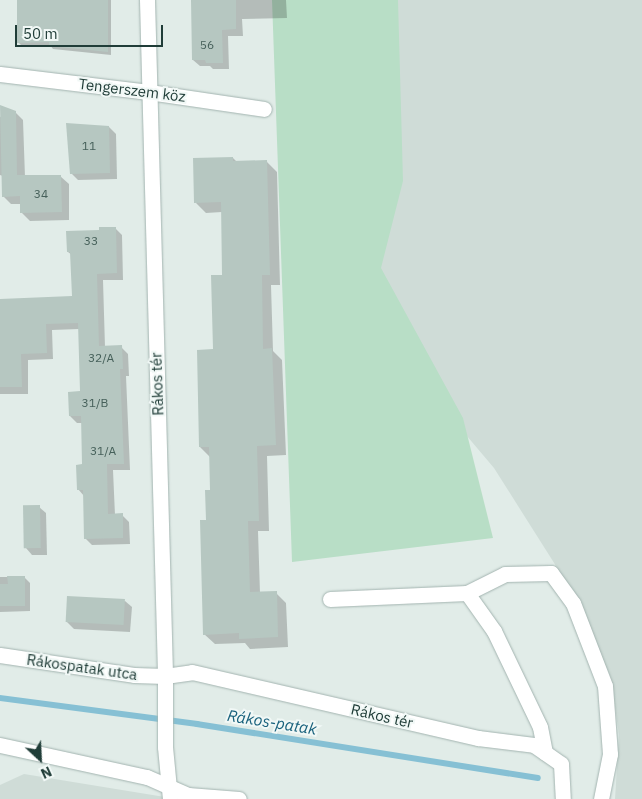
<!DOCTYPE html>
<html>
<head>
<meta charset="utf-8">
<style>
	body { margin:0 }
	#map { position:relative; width:642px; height:799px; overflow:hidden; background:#e1ece8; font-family:"IBM Plex Sans",sans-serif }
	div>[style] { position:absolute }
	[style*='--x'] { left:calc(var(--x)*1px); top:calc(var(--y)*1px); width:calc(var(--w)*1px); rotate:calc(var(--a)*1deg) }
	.built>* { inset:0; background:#cfdcd7 }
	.green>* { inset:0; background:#b8dec6 }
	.shadow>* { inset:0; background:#0003 }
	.stream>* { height:5.5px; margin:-2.75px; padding:0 2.75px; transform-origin:2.75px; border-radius:2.75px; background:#86c0d4 }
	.building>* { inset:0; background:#b6c7c1; transform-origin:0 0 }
	.roads { filter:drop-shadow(0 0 1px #a3b4b0) drop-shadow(0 0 1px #a3b4b0) }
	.minor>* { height:15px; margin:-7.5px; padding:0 7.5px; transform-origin:7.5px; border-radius:7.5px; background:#fff }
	span { translate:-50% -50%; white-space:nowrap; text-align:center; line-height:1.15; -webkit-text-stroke:4px #f1f8f6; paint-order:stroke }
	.number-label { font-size:12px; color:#46605a }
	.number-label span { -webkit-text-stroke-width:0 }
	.street-label { font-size:15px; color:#203d38 }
	.water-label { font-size:16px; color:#18617c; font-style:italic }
	.north { position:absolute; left:15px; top:734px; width:50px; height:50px; -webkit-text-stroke:4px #f1f8f6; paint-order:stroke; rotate:155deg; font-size:14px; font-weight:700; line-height:20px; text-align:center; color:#203d38 }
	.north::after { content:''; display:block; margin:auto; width:18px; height:22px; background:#203d38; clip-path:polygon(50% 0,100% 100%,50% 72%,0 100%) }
	.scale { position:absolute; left:15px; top:25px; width:148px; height:22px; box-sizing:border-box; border:2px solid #203d38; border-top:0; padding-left:6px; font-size:15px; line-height:18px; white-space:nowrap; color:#203d38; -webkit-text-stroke:4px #f1f8f6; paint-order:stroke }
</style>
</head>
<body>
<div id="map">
	<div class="built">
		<div style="clip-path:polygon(272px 0,642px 0,642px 799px,615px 799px,619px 735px,611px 678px,575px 596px,494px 468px,373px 325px)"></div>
		<div style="clip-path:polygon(24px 774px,177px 799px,0 799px,0 785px)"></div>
	</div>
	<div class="green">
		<div style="clip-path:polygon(272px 0,398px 0,403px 181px,381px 268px,463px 418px,493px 538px,292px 562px)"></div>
	</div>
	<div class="shadow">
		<div style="clip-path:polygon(18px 0,111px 0,111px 55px,53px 49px,50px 45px,21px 45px,18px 42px)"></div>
		<div style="clip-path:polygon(192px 0,286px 0,287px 18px,242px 19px,243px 36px,228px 36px,229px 69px,213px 69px,210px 66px,200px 66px,193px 60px)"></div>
		<div style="clip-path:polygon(15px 112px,23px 120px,25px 177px,60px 176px,69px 184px,69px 220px,30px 221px,22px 213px,21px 204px,11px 204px,3px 196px,3px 176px,0 175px,0 117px)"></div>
		<div style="clip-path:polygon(109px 127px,116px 134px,117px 179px,78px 180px,71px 173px)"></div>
		<div style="clip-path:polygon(233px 158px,237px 162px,267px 162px,277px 172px,280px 285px,271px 285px,273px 351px,282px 360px,286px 455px,267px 456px,269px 531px,258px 531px,260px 593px,276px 593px,286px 603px,288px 647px,250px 649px,245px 643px,215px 644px,204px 634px,211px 491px,210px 457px,200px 447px,224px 276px,222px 212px,206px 213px,196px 203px)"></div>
		<div style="clip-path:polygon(115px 228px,122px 235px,123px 280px,103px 280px,105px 347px,121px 347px,128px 354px,129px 376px,126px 376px,130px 470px,113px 470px,115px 515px,122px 515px,129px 522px,130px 544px,92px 545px,85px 538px,84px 496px,78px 489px,84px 466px,83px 423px,77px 423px,70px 416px,82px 393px,79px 329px,52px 330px,53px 359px,28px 360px,28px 394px,0 394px,0 300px,73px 298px,72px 255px,68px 252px,100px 232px)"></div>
		<div style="clip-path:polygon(39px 507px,46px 513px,47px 555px,32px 555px,26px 548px)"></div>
		<div style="clip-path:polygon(0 577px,24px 577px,30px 583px,30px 611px,0 612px)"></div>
		<div style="clip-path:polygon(125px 601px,132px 607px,130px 632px,74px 629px,67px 622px)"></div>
	</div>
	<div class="stream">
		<div style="--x:0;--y:698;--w:199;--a:7.5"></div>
		<div style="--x:197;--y:724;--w:345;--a:9"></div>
	</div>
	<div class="building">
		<div style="clip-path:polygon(17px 0,108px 0,108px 52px,49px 46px,49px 42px,17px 43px)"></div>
		<div style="clip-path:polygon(191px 0,236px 0,236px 29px,222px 30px,223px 63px,206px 63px,205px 60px,192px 60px)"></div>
		<div style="clip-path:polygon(0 105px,16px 111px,17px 175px,61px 175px,62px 212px,20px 213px,20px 196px,2px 197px)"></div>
		<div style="clip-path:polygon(66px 123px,109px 126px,110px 173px,70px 174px)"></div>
		<div style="clip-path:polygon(233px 157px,233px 161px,267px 160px,270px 275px,262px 275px,263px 349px,272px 348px,276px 445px,257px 446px,259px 521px,248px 521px,250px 592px,277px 591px,278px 637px,239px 639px,239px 633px,203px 635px,200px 520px,206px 520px,205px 490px,210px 490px,209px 447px,199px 447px,197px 350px,213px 349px,211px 275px,222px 275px,221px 202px,194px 203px,193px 158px)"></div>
		<div style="clip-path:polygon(99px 227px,116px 227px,117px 273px,97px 274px,99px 346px,122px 345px,123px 369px,120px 369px,124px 464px,107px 464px,108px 514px,123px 513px,123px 538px,84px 539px,83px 490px,77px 490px,76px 465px,82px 464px,81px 416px,69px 416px,68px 392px,80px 391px,78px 323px,46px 324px,47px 353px,21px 354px,22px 387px,0 387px,0 299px,72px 296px,70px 252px,67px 252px,66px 231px,99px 230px)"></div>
		<div style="left:40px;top:505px;width:43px;height:17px;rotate:89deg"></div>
		<div style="clip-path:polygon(7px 576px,25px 576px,25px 606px,0 606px,0 584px,8px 584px)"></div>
		<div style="left:67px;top:596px;width:58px;height:26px;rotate:3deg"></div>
	</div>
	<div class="roads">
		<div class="minor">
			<div style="--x:147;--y:0;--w:676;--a:88.47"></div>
			<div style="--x:165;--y:676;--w:71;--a:90"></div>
			<div style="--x:165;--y:747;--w:52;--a:84.5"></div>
			<div style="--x:0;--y:74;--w:150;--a:6.9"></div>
			<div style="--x:149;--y:92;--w:116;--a:8.4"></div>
			<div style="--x:467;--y:593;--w:42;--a:-26.6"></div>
			<div style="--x:505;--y:574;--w:46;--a:-1.2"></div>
			<div style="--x:551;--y:573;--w:37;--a:54"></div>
			<div style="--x:573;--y:603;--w:89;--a:68.9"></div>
			<div style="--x:605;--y:686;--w:68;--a:85.8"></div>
			<div style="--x:610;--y:754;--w:46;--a:101.3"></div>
			<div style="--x:330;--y:599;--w:137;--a:-2.5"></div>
			<div style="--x:467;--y:593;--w:47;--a:54.6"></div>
			<div style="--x:494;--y:631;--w:106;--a:64.4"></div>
			<div style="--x:540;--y:727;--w:26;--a:79"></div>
			<div style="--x:0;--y:655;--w:135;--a:8.5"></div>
			<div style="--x:134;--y:675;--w:31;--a:2"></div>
			<div style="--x:165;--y:676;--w:27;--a:-8"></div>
			<div style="--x:192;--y:672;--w:294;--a:13"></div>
			<div style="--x:478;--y:738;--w:56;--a:7.1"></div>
			<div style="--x:534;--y:745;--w:33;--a:35"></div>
			<div style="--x:561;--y:764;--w:35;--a:87"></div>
			<div style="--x:0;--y:745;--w:150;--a:12.3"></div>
			<div style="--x:147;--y:777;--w:45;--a:23.7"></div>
			<div style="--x:188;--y:795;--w:51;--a:4.5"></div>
		</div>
	</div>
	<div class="number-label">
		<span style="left:207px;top:45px">56</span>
		<span style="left:89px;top:146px">11</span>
		<span style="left:41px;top:194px">34</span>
		<span style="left:91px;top:241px">33</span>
		<span style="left:101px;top:358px">32/A</span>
		<span style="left:95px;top:403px">31/B</span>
		<span style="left:103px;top:451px">31/A</span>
	</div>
	<div class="street-label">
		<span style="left:132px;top:90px;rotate:7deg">Tengerszem köz</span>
		<span style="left:157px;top:384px;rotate:-92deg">Rákos tér</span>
		<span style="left:82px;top:667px;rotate:8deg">Rákospatak utca</span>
		<span style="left:382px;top:716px;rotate:13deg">Rákos tér</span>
	</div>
	<div class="water-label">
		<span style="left:272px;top:722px;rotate:9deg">Rákos-patak</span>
	</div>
	<div class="north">N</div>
	<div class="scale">50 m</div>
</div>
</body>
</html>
